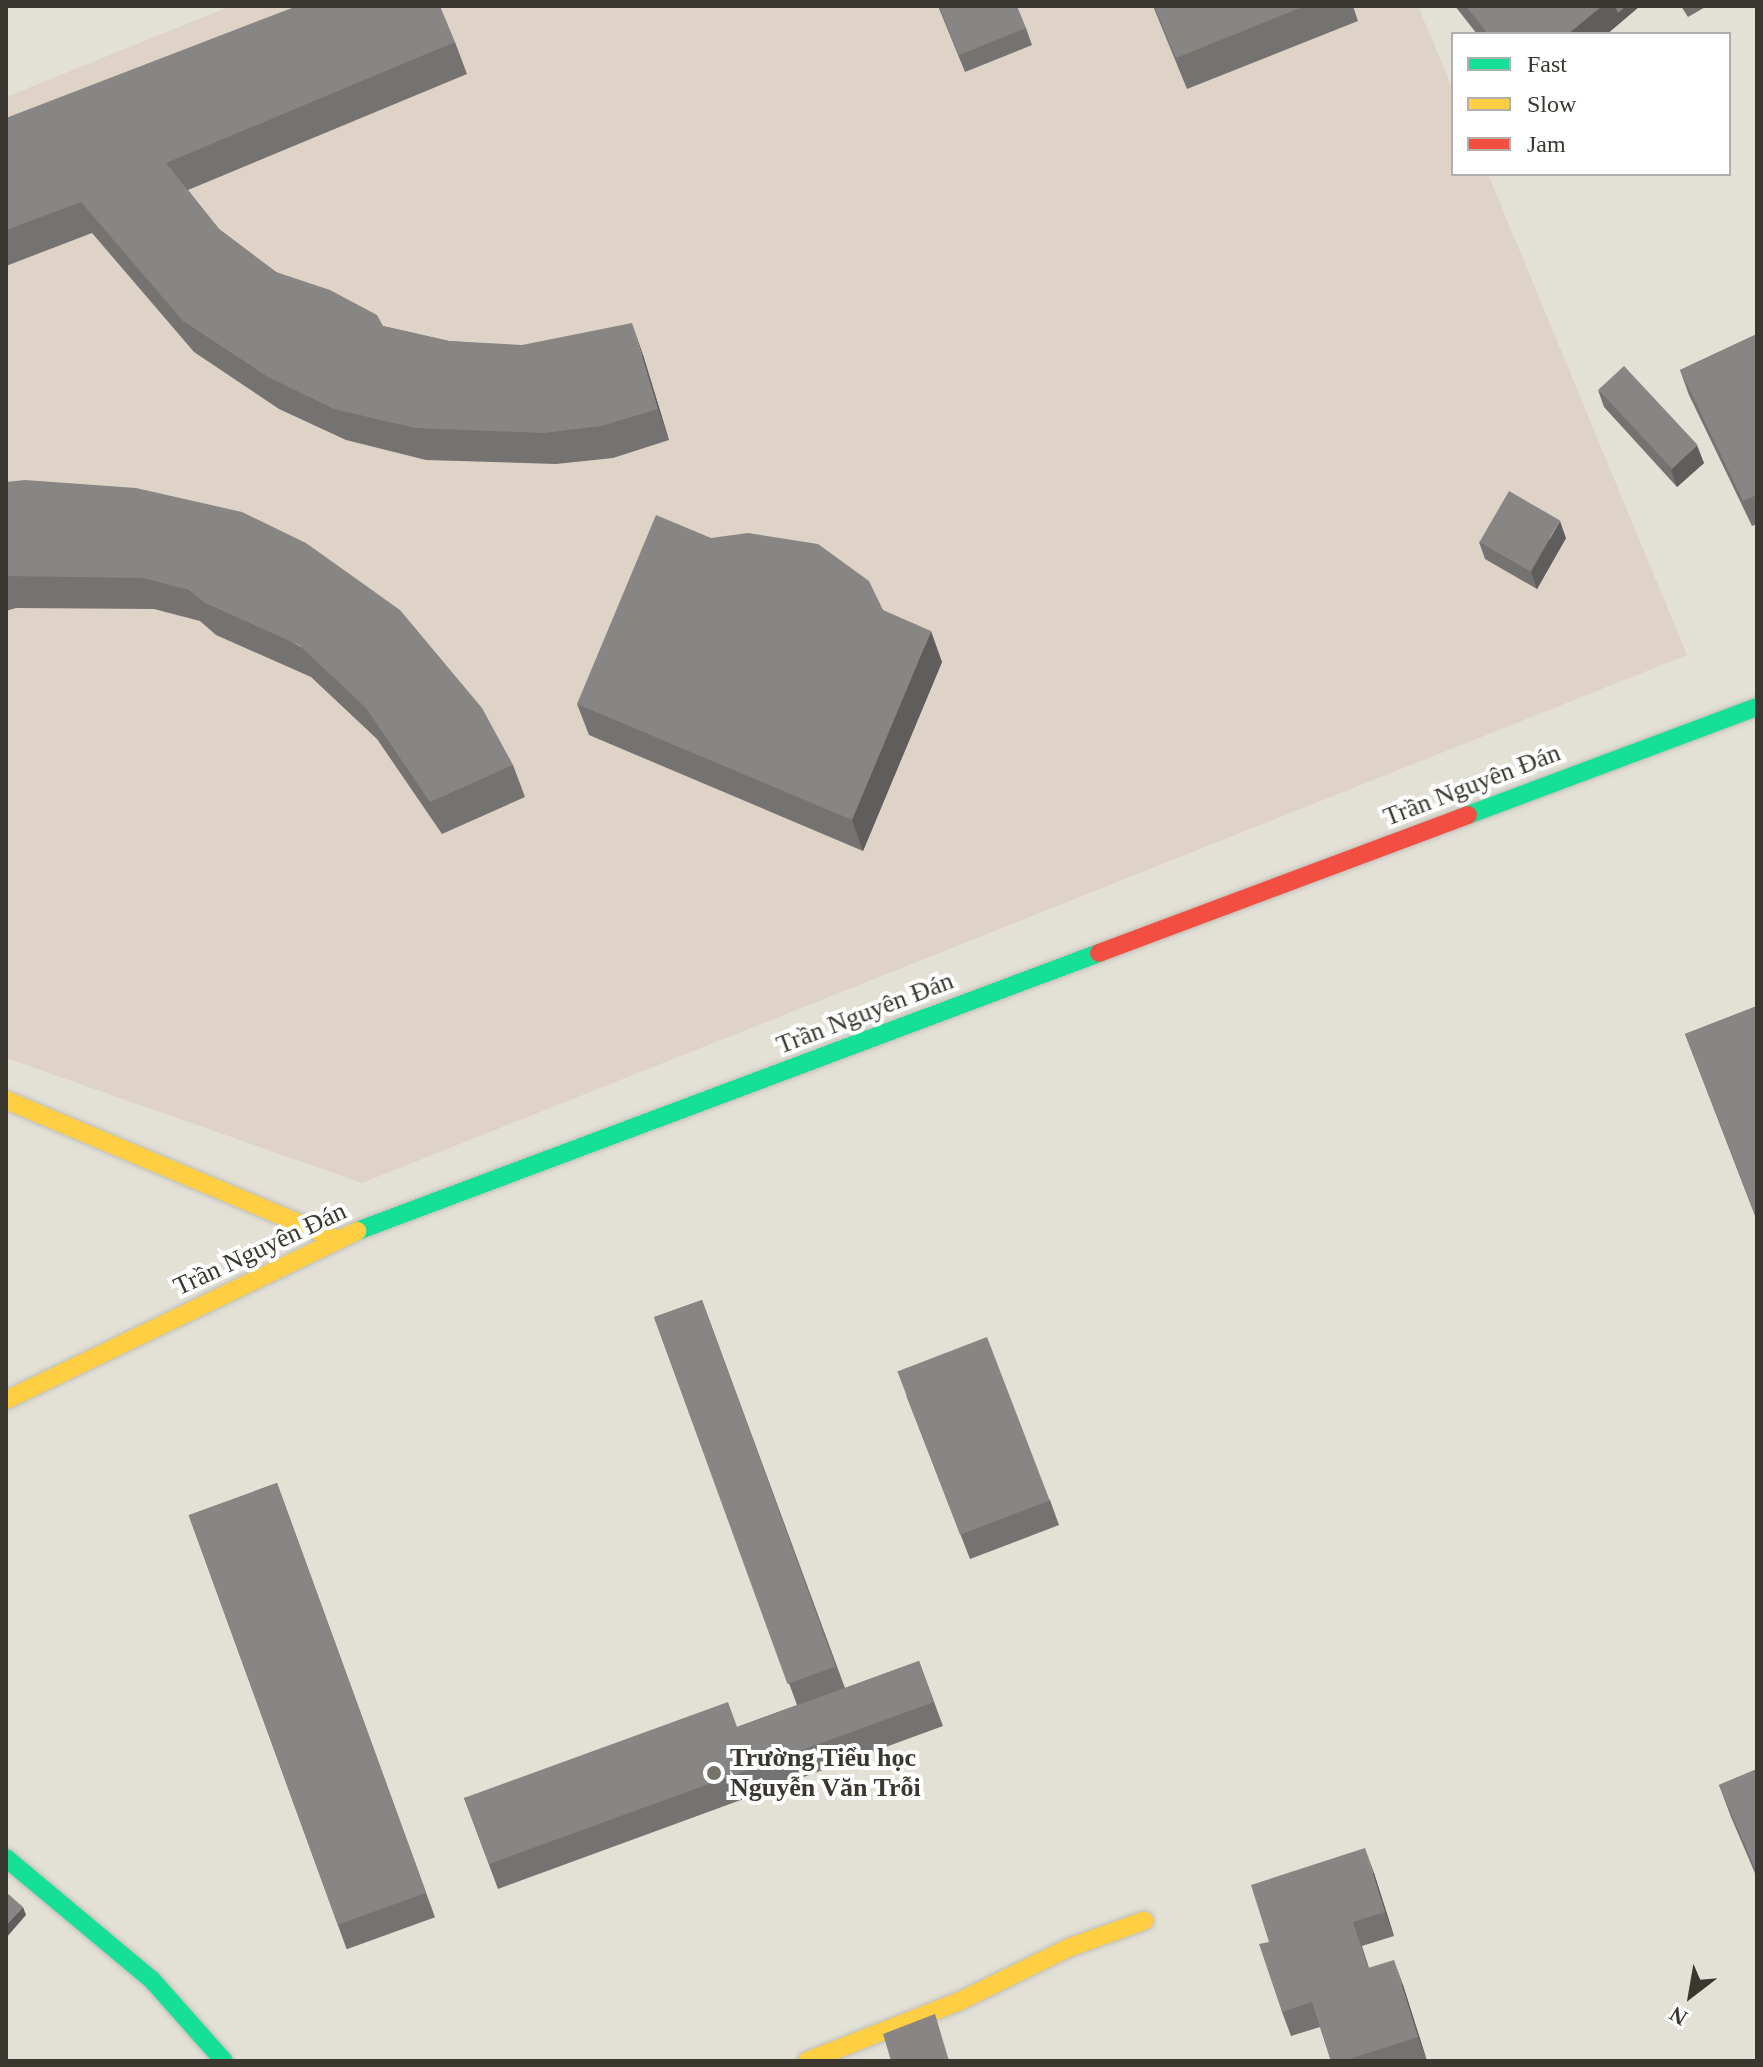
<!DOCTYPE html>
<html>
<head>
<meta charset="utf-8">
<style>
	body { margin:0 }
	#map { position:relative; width:1763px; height:2067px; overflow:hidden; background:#e3e0d6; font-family:Georgia,serif }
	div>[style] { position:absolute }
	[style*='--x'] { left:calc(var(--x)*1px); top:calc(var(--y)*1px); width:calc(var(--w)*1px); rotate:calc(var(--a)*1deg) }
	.education>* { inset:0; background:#dfd3c7 }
	.roads { filter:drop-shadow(0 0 2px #bebdb5) drop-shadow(0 0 2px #bebdb5) }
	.fast>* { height:18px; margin:-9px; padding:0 9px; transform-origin:9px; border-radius:9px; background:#16e098 }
	.slow>* { height:18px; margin:-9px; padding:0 9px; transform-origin:9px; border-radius:9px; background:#ffcf43 }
	.jam>* { height:18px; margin:-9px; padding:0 9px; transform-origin:9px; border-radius:9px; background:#f24e42 }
	.wall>* { inset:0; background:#757372; transform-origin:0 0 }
	.shaded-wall>* { inset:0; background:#5f5e5c }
	.building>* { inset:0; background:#888684; transform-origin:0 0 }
	.dots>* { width:22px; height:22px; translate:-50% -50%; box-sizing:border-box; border:4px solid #fff; border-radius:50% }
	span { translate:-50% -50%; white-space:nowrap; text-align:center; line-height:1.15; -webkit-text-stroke:8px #fff; paint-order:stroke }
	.street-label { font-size:26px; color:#393730 }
	.poi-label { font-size:26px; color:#393730; font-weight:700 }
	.left { translate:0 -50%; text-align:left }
	.frame { position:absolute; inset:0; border:8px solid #393730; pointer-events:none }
	.legend { position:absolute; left:1451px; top:32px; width:280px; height:144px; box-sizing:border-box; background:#fff; border:2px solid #b0afac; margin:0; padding:10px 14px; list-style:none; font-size:24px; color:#393730 }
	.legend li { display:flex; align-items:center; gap:16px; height:40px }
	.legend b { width:40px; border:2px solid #b0afac }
	.north { position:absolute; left:1651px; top:1955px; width:80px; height:80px; -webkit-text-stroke:6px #fff; paint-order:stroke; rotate:211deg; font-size:22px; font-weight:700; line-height:32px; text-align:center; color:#393730 }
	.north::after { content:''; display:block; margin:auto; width:28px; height:36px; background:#393730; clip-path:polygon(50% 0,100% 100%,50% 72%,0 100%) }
</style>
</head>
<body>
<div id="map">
	<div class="education">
		<div style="clip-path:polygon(231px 6px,1418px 6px,1453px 90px,1453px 174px,1488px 174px,1687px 655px,362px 1183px,6px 1058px,6px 97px)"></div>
	</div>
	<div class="roads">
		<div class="fast">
			<div style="--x:1468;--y:815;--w:309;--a:-20.5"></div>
			<div style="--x:357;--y:1231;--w:792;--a:-20.54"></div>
			<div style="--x:6;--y:1858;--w:190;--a:39.9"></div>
			<div style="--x:152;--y:1980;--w:108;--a:48.4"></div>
		</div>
		<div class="slow">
			<div style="--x:6;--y:1100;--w:358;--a:22.8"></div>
			<div style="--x:6;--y:1400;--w:390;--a:-25.7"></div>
			<div style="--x:807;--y:2061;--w:164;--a:-21.4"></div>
			<div style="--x:960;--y:2001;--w:120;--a:-26.1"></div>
			<div style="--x:1068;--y:1948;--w:81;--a:-19.6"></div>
		</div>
		<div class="jam">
			<div style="--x:1099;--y:953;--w:394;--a:-20.5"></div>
		</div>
	</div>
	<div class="wall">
		<div style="clip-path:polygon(938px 6px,1026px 28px,1032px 45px,965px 72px)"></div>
		<div style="clip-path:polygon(1153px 6px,1353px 6px,1358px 21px,1187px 89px)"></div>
		<div style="clip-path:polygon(1455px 6px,1640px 6px,1607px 34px,1477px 34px)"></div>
		<div style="clip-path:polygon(1681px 6px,1707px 6px,1688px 17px)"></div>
		<div style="clip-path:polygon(455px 42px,467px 74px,188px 190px,219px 229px,276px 272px,383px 326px,449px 341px,643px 355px,669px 440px,613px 458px,556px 464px,426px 460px,346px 440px,279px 409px,194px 352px,92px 233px,6px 266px,6px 118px)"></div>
		<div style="clip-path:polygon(1757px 334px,1757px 524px,1752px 526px,1689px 395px,1680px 370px)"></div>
		<div style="clip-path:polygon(1598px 390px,1704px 463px,1677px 487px,1604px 407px)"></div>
		<div style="clip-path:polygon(6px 482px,513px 765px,525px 797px,442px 834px,377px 739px,311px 677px,216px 635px,200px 621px,154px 609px,16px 608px,6px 611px)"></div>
		<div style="clip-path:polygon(711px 538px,883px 610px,942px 662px,863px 851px,589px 735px,577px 704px)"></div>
		<div style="clip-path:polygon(1566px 538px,1537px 589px,1485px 559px,1479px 542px)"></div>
		<div style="clip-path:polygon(1757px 1006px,1757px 1221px,1685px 1034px)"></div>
		<div style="clip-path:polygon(702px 1300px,845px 1688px,919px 1661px,943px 1726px,498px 1889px,464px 1798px,737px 1727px,797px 1705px,654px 1317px)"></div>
		<div style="clip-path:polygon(906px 1395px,1050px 1500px,1059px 1525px,970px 1559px)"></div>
		<div style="left:277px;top:1483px;width:462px;height:94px;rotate:70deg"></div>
		<div style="clip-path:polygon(1757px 1769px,1757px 1878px,1731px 1817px,1719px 1785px)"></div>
		<div style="clip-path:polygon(1374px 1873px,1394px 1936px,1362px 1946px,1369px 1968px,1403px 1985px,1427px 2061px,1331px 2061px,1320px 2027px,1291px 2036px,1282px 2012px,1269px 1942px)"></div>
	</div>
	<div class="shaded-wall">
		<div style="clip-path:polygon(1602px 6px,1640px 6px,1607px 34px,1568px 34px)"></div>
		<div style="clip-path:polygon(632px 323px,643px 355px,669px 440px,658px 409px)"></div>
		<div style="clip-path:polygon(1697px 445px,1704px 463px,1677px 487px,1671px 470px)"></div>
		<div style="clip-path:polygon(1560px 521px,1566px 538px,1537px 589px,1531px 572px)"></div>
		<div style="clip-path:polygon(931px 631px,942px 662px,863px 851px,852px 820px)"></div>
		<div style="clip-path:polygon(1365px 1848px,1374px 1873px,1394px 1936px,1385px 1912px)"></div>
		<div style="clip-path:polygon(23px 1907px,26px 1915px,6px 1938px,6px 1925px)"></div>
		<div style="clip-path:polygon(1394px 1960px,1403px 1985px,1427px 2061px,1418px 2037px)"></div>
	</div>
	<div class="building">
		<div style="clip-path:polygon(297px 6px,440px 6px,455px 42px,166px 163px,219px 229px,276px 272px,330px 290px,377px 315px,383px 326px,449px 341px,522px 345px,632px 323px,658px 409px,601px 426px,544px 433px,415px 428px,334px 409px,268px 377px,183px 321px,81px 202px,6px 230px,6px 118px)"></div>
		<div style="clip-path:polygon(939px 6px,1017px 6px,1026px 28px,959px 55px)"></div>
		<div style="clip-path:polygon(1154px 6px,1305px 6px,1176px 58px)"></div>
		<div style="clip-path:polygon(1466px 6px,1602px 6px,1568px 34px,1488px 34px)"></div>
		<div style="clip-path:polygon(1615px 6px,1626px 6px,1618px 13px)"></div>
		<div style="clip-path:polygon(1757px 334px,1757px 495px,1743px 501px,1680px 370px)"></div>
		<div style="left:1624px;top:366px;width:108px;height:35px;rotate:47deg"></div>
		<div style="clip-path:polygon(25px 480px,136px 488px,242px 512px,306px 543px,400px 610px,482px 708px,513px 765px,430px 802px,366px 708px,299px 645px,205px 603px,189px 590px,143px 578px,6px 576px,6px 482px)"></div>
		<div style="left:1509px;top:491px;width:59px;height:59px;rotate:30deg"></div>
		<div style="clip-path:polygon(656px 515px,711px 538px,748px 533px,818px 544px,869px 581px,883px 610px,931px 631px,852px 820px,577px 704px)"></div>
		<div style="clip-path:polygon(1757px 1006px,1757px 1219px,1685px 1034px)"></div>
		<div style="left:702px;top:1300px;width:390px;height:51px;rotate:70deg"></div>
		<div style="left:987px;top:1337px;width:175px;height:96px;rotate:69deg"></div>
		<div style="left:277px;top:1483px;width:436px;height:94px;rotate:70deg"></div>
		<div style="clip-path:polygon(919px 1661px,934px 1702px,489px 1864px,464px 1798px,728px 1702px,737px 1727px)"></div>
		<div style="clip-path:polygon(1757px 1769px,1757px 1873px,1719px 1785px)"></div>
		<div style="clip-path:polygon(1365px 1848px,1385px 1912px,1353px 1922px,1368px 1968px,1394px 1960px,1418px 2037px,1343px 2061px,1331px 2061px,1312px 2002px,1282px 2012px,1259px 1944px,1269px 1942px,1251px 1885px)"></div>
		<div style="clip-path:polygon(6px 1892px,23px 1907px,6px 1925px)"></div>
		<div style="clip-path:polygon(935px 2014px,949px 2061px,891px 2061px,883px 2034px)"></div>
	</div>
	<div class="dots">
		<div style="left:714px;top:1773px;background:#74726a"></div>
	</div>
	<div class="street-label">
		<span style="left:1472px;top:785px;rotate:-21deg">Trần Nguyên Đán</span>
		<span style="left:865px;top:1013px;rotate:-21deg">Trần Nguyên Đán</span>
		<span style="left:260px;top:1249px;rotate:-25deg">Trần Nguyên Đán</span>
	</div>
	<div class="poi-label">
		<span class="left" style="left:730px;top:1773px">Trường Tiểu học<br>Nguyễn Văn Trỗi</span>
	</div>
	<div class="frame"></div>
	<ul class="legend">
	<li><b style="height:10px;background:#16e098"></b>Fast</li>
	<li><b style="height:10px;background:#ffcf43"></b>Slow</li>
	<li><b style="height:10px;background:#f24e42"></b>Jam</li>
	</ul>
	<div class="north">N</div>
</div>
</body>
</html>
